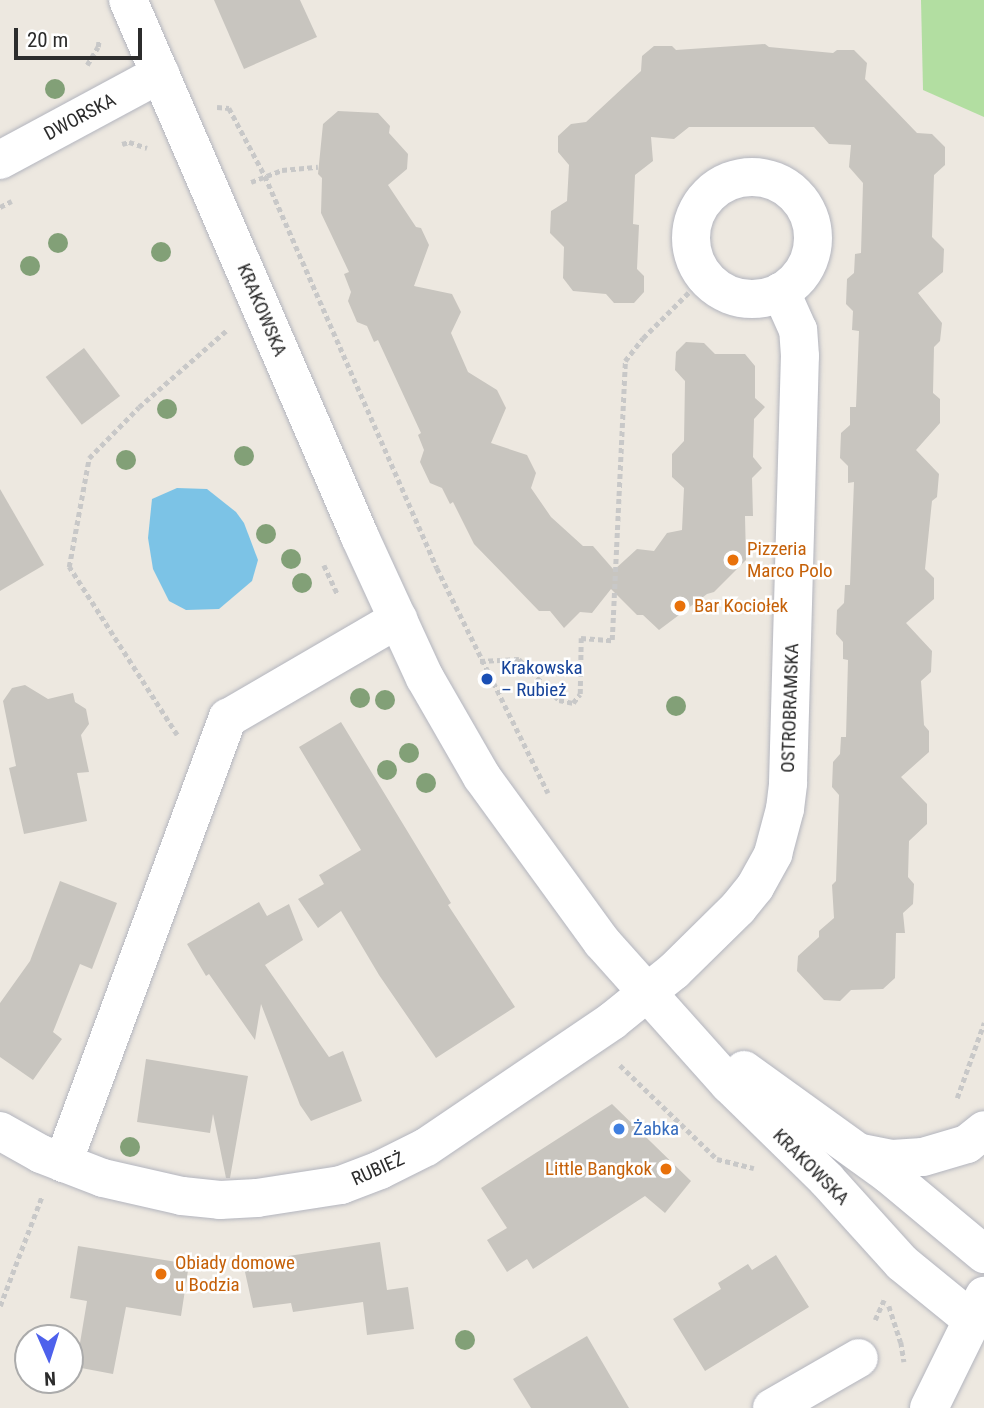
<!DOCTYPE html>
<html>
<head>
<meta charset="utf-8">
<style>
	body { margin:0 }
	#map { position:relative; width:984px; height:1408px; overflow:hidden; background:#ede8e0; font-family:"Roboto Condensed",sans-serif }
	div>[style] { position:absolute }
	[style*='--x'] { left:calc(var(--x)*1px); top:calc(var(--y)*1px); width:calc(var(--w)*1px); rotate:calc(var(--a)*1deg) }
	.green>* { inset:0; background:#b2dea1 }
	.water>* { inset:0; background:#7cc3e6 }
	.building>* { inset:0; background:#c8c5bf; transform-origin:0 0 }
	.path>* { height:4.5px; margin-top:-2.25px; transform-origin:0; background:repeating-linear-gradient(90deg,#c8c8c8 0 5px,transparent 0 8.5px) }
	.roads { filter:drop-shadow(0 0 2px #b3b5be) drop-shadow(0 0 2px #b3b5be) }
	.street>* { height:38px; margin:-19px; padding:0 19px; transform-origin:19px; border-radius:19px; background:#fff }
	.street>.ring { margin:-19px; padding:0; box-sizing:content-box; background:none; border:38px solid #fff; border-radius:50% }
	.secondary>* { height:38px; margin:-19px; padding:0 19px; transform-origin:19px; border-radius:19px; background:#fff }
	.trees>* { width:20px; height:20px; margin:-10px; border-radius:50%; background:#82a077 }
	.dots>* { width:19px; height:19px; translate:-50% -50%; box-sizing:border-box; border:4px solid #fff; border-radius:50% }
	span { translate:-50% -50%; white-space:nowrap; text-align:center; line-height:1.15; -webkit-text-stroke:5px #fff; paint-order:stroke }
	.street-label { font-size:19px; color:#2c2c2c }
	.food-label { font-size:19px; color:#c56008 }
	.left { translate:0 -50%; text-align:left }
	.right { translate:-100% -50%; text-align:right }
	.transit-label { font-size:19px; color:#164399 }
	.shop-label { font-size:19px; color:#366cbe }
	.north { position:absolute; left:14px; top:1324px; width:70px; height:70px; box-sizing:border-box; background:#fff; border:2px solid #ababab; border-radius:50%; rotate:177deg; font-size:19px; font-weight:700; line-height:28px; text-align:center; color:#2c2c2c }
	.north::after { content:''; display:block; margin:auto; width:24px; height:32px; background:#4e61ec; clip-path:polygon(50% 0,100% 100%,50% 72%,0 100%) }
	.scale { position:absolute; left:14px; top:28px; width:128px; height:32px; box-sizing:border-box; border:4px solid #2c2c2c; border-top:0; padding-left:9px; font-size:21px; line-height:24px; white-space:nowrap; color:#2c2c2c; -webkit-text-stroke:5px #fff; paint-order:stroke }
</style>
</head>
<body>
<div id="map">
	<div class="green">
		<div style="clip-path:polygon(921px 0,984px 0,984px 117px,923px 90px)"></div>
	</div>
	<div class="water">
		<div style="clip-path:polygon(177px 488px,207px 489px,236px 512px,244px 523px,258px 560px,252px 581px,219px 609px,186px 610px,169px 601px,153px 569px,148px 538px,152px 499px)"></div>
	</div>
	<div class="building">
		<div style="clip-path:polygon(214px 0,300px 0,317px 37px,244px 69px)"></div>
		<div style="clip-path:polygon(765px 44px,769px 47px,833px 53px,837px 50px,854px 50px,867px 63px,865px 79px,917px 133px,932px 134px,945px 147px,945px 165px,934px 175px,932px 237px,944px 249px,943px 272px,918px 293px,942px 323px,940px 341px,934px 347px,933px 393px,940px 399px,940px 423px,916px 450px,939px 474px,937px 497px,932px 501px,925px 569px,934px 578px,934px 599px,906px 623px,932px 651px,931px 672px,921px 681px,924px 725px,929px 731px,929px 752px,901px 777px,927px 804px,927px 824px,909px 841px,908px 877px,914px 884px,913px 904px,903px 913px,905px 933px,896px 933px,895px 978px,883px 989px,851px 990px,840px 1001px,824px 1000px,797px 971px,798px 956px,819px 937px,819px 931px,834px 918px,832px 885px,836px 881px,839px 795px,832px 787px,833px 762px,840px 754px,841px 737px,846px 737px,848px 660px,843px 659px,843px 642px,836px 634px,837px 610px,844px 603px,845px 585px,850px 585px,854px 482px,848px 483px,848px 466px,840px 458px,841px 433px,850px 425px,850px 407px,856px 407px,859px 331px,852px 330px,853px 311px,846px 304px,847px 279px,854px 273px,855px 254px,861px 253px,863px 183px,849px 167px,851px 145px,829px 144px,814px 127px,689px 127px,674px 139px,651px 137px,653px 161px,635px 175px,633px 224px,639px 225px,637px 269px,644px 276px,644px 292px,634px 303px,614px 303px,606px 294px,573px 291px,563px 278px,564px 247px,550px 233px,551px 211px,567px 201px,569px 165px,558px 152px,558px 136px,571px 124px,586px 122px,641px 71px,642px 56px,654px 46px,672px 46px,676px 50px)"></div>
		<div style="clip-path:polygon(338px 111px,378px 113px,390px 126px,389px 133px,408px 154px,407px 169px,388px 185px,416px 227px,421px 228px,429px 245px,414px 286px,452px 294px,461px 312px,451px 333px,468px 372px,497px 390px,506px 408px,491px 443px,527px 455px,536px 473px,531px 488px,551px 517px,583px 546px,593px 546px,614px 570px,637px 549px,654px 551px,667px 533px,682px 530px,684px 488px,672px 477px,672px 454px,684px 441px,685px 381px,675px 370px,676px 352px,686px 342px,704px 343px,715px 354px,745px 354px,755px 366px,755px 398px,765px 407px,754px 419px,753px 457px,762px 468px,752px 478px,753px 516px,745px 516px,746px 560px,714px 592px,707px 594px,659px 630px,643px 615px,637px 615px,611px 589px,592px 613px,580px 612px,564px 628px,550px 611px,539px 611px,474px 544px,453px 502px,450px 504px,442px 488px,430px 483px,420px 462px,424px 450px,418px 435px,421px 433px,378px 340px,374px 342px,367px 326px,357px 322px,348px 301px,351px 292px,344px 274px,349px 272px,321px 213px,322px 178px,318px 174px,323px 124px)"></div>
		<div style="left:84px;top:348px;width:60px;height:48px;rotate:53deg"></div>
		<div style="clip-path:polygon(0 489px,44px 565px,0 591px)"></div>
		<div style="clip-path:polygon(25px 685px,48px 699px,73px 693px,75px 702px,86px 709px,89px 724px,81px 735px,89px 772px,77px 773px,87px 821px,24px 834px,9px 768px,16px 766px,3px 701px,12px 688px)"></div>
		<div style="clip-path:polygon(341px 722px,451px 903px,448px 905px,515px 1007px,436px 1058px,379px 975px,341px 911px,318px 928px,298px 899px,324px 884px,319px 875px,361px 850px,299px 747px)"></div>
		<div style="clip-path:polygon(60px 881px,117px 903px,92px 969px,80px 964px,53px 1032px,62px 1039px,33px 1080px,0 1057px,0 1003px,30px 961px)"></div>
		<div style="clip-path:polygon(259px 902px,267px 916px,289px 904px,303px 940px,265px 965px,329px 1057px,343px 1051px,362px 1101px,311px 1121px,300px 1105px,261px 1004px,255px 1040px,209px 974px,206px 976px,187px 944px)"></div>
		<div style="clip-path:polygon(146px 1059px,248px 1076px,230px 1178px,226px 1178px,213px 1114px,210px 1133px,137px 1122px)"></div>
		<div style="clip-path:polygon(612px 1104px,691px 1181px,665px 1213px,645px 1196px,533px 1269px,527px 1259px,507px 1272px,487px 1240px,507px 1228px,481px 1188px)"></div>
		<div style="clip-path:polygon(380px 1242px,387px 1290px,408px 1287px,414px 1329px,367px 1335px,363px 1302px,293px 1312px,291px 1303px,253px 1308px,243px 1263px)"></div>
		<div style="clip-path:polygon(78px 1246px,189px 1264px,181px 1316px,126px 1307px,113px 1374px,76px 1367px,87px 1301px,70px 1298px)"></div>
		<div style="clip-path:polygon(776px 1255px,809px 1307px,705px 1371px,673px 1319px,721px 1289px,718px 1283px,748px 1264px,752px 1270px)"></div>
		<div style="clip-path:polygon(587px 1336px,629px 1408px,531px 1408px,513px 1379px)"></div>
	</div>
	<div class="path">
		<div style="--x:87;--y:65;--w:21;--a:-59"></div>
		<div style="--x:98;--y:47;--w:8;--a:-83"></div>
		<div style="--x:217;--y:107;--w:12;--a:5"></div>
		<div style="--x:229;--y:108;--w:77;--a:62.1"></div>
		<div style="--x:265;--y:176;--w:428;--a:66.3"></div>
		<div style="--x:437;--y:568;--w:251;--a:63.7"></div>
		<div style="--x:122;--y:144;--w:7;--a:-16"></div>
		<div style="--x:129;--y:142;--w:19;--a:18"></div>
		<div style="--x:251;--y:182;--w:33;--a:-21"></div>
		<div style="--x:282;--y:170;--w:36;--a:-5"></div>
		<div style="--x:0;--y:207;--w:13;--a:-27"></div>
		<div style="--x:324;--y:565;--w:33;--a:65"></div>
		<div style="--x:480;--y:661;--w:39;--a:-3"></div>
		<div style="--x:519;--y:659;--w:57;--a:45.7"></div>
		<div style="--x:559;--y:700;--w:14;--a:12"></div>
		<div style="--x:573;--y:703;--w:11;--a:-52"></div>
		<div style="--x:580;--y:694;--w:56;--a:-89"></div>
		<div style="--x:581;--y:638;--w:31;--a:4"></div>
		<div style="--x:612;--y:640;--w:279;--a:-87.3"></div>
		<div style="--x:625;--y:361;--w:29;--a:-52"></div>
		<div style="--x:643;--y:338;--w:86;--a:-45"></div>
		<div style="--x:177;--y:735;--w:200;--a:-122.7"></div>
		<div style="--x:69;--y:567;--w:111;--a:-79.6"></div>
		<div style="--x:89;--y:458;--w:71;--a:-45.6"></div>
		<div style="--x:139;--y:407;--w:117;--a:-41.2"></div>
		<div style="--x:620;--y:1065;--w:135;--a:44.1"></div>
		<div style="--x:717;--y:1159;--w:38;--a:14"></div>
		<div style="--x:957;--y:1098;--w:80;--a:-70.2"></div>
		<div style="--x:0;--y:1306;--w:118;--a:-69.1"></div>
		<div style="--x:889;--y:1306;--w:38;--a:72"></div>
		<div style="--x:901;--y:1342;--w:20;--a:81"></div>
		<div style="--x:875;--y:1320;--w:22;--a:-66"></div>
	</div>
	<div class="roads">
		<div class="street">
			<div style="--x:128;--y:0;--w:585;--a:66.63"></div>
			<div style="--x:360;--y:537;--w:155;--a:65.3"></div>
			<div style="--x:425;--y:678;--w:114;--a:60.1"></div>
			<div style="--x:482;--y:777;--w:204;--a:54"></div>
			<div style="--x:602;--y:942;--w:191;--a:48.2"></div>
			<div style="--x:729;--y:1084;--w:136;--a:44.4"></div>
			<div style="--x:826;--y:1179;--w:113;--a:47.9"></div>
			<div style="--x:902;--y:1263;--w:92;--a:39.2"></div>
			<div style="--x:0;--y:160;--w:182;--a:-28.3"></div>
			<div class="ring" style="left:691px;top:177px;width:84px;height:84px"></div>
			<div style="--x:744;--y:1070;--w:178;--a:35.8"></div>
			<div style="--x:888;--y:1174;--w:125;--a:39.8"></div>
			<div style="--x:0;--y:1131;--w:47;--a:29.3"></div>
			<div style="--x:41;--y:1154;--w:66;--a:21.2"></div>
			<div style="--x:103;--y:1178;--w:81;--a:12.8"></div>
			<div style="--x:182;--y:1196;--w:38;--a:6"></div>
			<div style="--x:220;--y:1200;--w:37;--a:-3"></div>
			<div style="--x:257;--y:1198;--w:85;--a:-8.8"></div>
			<div style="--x:341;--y:1185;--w:42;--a:-21"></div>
			<div style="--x:380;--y:1170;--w:51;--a:-26.6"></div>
			<div style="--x:426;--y:1147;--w:225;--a:-34.1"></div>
			<div style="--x:612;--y:1021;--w:80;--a:-38.9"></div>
			<div style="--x:674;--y:971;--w:90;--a:-44.5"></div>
			<div style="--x:738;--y:908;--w:27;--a:-51"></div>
			<div style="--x:755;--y:887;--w:38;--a:-61"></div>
			<div style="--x:773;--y:854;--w:47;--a:-75.1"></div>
			<div style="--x:785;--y:809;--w:26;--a:-83"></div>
			<div style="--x:788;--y:783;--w:427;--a:-88.4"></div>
			<div style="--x:800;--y:356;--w:26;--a:-94"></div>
			<div style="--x:798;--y:330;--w:42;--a:-114.1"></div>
			<div style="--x:861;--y:1153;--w:32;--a:11"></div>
			<div style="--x:892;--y:1159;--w:31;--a:-4"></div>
			<div style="--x:923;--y:1157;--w:46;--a:-16.5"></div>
			<div style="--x:967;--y:1144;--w:22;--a:-39"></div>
			<div style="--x:63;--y:1163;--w:475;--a:-69.7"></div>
			<div style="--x:228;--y:718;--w:197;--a:-30.2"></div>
			<div style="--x:772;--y:1408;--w:100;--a:-29.9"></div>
		</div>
		<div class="secondary">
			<div style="--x:929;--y:1408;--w:125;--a:-63.8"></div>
		</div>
	</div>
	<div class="trees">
		<div style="left:55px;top:89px"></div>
		<div style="left:58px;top:243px"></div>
		<div style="left:161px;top:252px"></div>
		<div style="left:30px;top:266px"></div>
		<div style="left:167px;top:409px"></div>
		<div style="left:244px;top:456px"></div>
		<div style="left:126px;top:460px"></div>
		<div style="left:266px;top:534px"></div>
		<div style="left:291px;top:559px"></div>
		<div style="left:302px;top:583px"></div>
		<div style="left:360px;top:698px"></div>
		<div style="left:385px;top:700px"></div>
		<div style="left:676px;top:706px"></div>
		<div style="left:409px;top:753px"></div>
		<div style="left:387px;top:770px"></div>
		<div style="left:426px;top:783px"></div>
		<div style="left:130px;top:1147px"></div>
		<div style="left:465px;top:1340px"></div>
	</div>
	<div class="dots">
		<div style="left:733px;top:560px;background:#e8710a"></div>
		<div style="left:680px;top:606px;background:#e8710a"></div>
		<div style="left:487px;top:679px;background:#1a4fb4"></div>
		<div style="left:619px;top:1129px;background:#3f7fe0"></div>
		<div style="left:666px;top:1169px;background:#e8710a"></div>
		<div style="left:161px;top:1274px;background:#e8710a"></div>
	</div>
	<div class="street-label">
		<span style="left:80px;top:117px;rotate:-28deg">DWORSKA</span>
		<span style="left:262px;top:310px;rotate:67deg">KRAKOWSKA</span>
		<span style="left:790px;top:708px;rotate:-88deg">OSTROBRAMSKA</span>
		<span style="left:811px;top:1167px;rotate:45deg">KRAKOWSKA</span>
		<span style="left:378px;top:1169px;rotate:-24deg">RUBIEŻ</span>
	</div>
	<div class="food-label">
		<span class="left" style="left:747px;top:560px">Pizzeria<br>Marco Polo</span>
		<span class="left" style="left:694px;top:606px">Bar Kociołek</span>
		<span class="right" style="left:652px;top:1169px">Little Bangkok</span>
		<span class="left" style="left:175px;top:1274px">Obiady domowe<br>u Bodzia</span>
	</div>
	<div class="transit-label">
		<span class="left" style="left:501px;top:679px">Krakowska<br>– Rubież</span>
	</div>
	<div class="shop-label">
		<span class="left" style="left:633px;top:1129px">Żabka</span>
	</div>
	<div class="north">N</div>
	<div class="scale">20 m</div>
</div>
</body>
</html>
